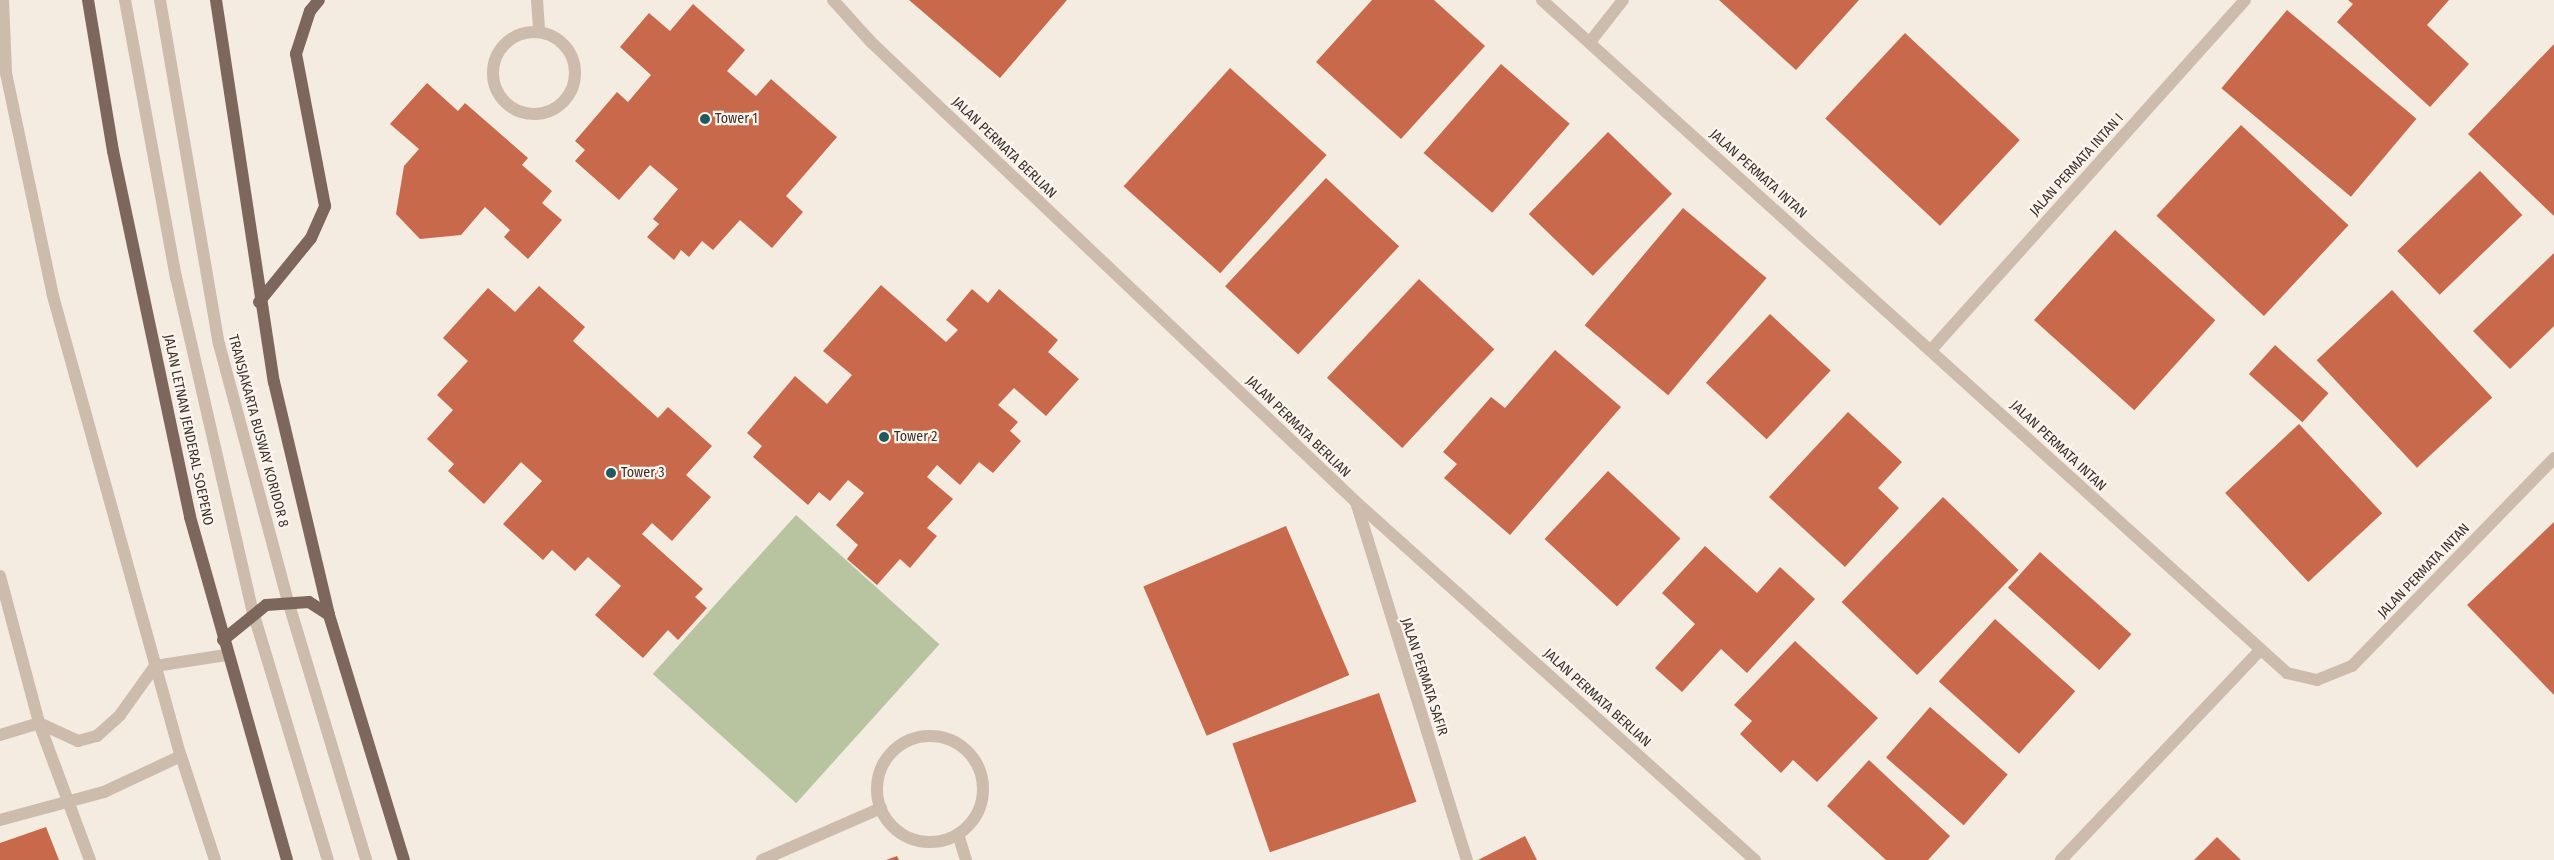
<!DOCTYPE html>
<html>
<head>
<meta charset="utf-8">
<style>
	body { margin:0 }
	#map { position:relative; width:2554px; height:860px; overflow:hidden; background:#f4ebe1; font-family:"Fira Sans Condensed",sans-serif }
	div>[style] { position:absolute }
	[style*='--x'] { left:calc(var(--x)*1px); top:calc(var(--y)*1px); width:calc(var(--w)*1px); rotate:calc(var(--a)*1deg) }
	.green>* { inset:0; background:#b8c4a0; transform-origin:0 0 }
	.building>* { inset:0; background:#c8694b; transform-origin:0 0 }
	.service>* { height:12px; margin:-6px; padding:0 6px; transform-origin:6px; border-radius:6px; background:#cdbbac }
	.service>.ring { margin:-6px; padding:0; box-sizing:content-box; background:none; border:12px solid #cdbbac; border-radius:50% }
	.minor>* { height:12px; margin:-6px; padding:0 6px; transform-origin:6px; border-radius:6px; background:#cdbbac }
	.primary>* { height:12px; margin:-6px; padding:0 6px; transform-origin:6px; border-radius:6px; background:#7d675c }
	.dots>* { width:14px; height:14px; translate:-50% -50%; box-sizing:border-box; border:2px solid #fbf5ee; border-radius:50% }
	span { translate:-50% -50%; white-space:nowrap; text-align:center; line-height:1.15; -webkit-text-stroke:4.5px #fbf5ee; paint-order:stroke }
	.poi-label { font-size:14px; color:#3b302b }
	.left { translate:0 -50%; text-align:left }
	.street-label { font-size:14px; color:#3b302b }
</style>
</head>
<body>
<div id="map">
	<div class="green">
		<div style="left:796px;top:515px;width:193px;height:214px;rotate:42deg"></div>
	</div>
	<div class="building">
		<div style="clip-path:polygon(909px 0,1067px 0,1000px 78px)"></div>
		<div style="clip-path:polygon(1372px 0,1434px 0,1485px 46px,1401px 139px,1316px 62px)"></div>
		<div style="clip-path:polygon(1719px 0,1859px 0,1796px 70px)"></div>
		<div style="clip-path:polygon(2348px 0,2449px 0,2427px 25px,2469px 64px,2430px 107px,2337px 22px,2353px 4px)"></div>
		<div style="clip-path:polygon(693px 4px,745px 50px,727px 71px,756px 96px,771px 79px,837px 137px,786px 196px,803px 212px,772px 248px,740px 220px,713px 250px,702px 241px,689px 257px,681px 250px,674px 260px,647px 237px,659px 224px,653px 219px,678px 189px,650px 165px,619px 200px,575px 161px,585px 150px,575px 141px,617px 92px,628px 102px,651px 75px,620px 47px,649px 13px,670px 31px)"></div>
		<div style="left:2287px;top:10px;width:169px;height:102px;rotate:40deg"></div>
		<div style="left:1905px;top:33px;width:157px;height:117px;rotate:43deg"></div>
		<div style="clip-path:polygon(2554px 44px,2554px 216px,2468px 134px)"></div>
		<div style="left:1501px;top:64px;width:91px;height:118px;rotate:41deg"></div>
		<div style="left:1230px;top:68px;width:130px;height:159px;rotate:42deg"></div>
		<div style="clip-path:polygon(427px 83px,458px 111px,465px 103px,528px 158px,522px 165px,552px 191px,542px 203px,562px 220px,528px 259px,504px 237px,510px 230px,485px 207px,461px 235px,420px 239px,396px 214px,404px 166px,419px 149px,390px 124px)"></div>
		<div style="left:2241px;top:125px;width:147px;height:124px;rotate:43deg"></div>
		<div style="left:1608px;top:132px;width:89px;height:114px;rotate:44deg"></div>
		<div style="left:2480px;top:171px;width:61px;height:115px;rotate:46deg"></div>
		<div style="left:1326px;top:178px;width:100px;height:148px;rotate:43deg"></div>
		<div style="left:1683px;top:208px;width:109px;height:153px;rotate:40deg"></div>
		<div style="left:2115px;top:230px;width:135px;height:121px;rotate:42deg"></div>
		<div style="clip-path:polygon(2554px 253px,2554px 326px,2510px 369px,2473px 331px)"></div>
		<div style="left:1419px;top:279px;width:103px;height:135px;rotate:43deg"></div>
		<div style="clip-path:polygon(881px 285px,946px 342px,958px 330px,946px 320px,972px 289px,988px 303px,999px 289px,1058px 340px,1048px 352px,1079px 379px,1046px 416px,1014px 388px,998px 405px,1018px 422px,1010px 431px,1021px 441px,993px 473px,979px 462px,960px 485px,937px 465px,927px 477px,953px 499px,927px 528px,937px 536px,910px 568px,900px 559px,877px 585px,847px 559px,858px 545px,836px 525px,864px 493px,848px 480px,830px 501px,819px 492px,808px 505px,753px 457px,762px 446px,747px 433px,795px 376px,827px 404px,852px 375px,823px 351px)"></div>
		<div style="clip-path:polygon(539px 286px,585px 327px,573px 341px,658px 418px,668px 407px,712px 446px,686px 475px,711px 497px,672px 541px,652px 523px,642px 534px,703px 589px,695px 597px,707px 608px,678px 640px,668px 630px,643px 658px,595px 615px,621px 586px,588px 557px,575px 571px,552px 550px,543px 560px,503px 524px,542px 481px,521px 462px,484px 504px,448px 471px,454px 464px,427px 439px,453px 410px,437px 395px,468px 361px,443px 338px,488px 288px,515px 312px)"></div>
		<div style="left:2392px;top:290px;width:147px;height:103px;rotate:47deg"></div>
		<div style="left:1770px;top:314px;width:83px;height:94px;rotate:43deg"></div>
		<div style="left:2275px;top:345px;width:72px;height:39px;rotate:42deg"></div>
		<div style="clip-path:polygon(1555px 350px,1621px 407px,1510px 535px,1444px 478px,1457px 464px,1443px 452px,1491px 397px,1505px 408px)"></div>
		<div style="clip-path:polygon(1848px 412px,1902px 462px,1878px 488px,1899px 508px,1845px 567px,1769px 497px)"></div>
		<div style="left:2299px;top:424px;width:122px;height:101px;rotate:47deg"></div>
		<div style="left:1608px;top:471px;width:99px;height:93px;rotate:43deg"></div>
		<div style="left:1943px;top:497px;width:105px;height:146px;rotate:44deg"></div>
		<div style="clip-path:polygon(2554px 522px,2554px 695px,2467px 605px)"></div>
		<div style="left:1286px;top:526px;width:162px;height:155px;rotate:67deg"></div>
		<div style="clip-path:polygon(1705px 546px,1757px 593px,1780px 567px,1815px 599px,1747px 673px,1721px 649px,1682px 692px,1655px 668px,1695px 624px,1662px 593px)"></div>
		<div style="left:2040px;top:552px;width:123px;height:48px;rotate:42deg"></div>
		<div style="left:1995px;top:619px;width:108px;height:84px;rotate:42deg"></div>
		<div style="clip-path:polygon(1795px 641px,1878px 718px,1817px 782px,1793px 760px,1781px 773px,1740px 734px,1752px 721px,1734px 705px)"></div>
		<div style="left:1379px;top:693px;width:115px;height:155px;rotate:71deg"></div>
		<div style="left:1930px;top:707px;width:103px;height:67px;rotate:41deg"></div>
		<div style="clip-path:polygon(1869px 760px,1950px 836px,1928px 860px,1886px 860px,1827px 806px)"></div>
		<div style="clip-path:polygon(46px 827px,59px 860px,0 860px,0 843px)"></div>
		<div style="clip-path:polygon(1525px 836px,1537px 860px,1478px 860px)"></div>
		<div style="clip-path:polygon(2217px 837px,2241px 860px,2194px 860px)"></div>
		<div style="clip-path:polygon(897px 856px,899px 860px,886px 860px)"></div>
	</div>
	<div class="service">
		<div style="--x:3;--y:0;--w:73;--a:87.6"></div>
		<div style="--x:6;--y:73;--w:228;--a:78.1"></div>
		<div style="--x:53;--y:296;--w:477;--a:74.5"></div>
		<div style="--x:181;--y:756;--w:109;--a:71.9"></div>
		<div style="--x:125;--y:0;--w:282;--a:79.6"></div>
		<div style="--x:176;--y:277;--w:344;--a:77.1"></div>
		<div style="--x:253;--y:612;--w:259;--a:73.2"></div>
		<div style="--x:160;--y:0;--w:349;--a:80.3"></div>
		<div style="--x:219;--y:344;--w:266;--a:75"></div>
		<div style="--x:288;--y:601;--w:270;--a:73.2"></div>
		<div style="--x:537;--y:0;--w:31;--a:86"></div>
		<div class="ring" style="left:493px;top:32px;width:70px;height:70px"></div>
		<div style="--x:0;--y:576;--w:152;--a:75.1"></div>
		<div style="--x:39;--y:723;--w:146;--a:69.6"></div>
		<div style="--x:0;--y:735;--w:41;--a:-17.1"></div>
		<div style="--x:39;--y:723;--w:43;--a:24.8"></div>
		<div style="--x:78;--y:741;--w:20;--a:-15"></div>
		<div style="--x:97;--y:736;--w:31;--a:-42"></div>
		<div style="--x:120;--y:715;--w:60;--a:-54.5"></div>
		<div style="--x:155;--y:666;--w:72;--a:-8.8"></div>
		<div class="ring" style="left:877px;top:736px;width:94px;height:94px"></div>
		<div style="--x:0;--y:820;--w:108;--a:-15.1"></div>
		<div style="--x:104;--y:792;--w:85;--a:-25.1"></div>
		<div style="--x:958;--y:834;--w:27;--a:73"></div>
		<div style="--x:762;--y:860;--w:130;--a:-23.6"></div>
	</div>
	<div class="minor">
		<div style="--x:833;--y:0;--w:57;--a:47.9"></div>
		<div style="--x:871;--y:42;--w:668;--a:43.48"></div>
		<div style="--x:1356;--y:502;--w:536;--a:41.9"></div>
		<div style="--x:1542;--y:0;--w:1004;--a:42.09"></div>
		<div style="--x:2287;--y:673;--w:31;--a:13"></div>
		<div style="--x:2317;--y:680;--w:38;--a:-22"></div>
		<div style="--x:2352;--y:666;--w:290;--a:-45.8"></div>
		<div style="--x:1590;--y:42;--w:53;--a:-51.8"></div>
		<div style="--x:1931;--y:350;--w:470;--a:-48.1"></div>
		<div style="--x:1356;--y:502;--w:375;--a:72.8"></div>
		<div style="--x:2061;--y:860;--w:288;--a:-46.5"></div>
	</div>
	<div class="primary">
		<div style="--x:88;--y:0;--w:153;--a:80.6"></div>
		<div style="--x:113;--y:151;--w:374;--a:78.1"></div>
		<div style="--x:190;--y:517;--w:356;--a:74.2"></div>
		<div style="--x:216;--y:0;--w:386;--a:81.4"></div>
		<div style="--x:274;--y:382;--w:239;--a:76.7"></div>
		<div style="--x:329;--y:615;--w:256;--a:73"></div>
		<div style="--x:259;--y:302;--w:82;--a:-50.9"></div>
		<div style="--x:311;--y:238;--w:35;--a:-66"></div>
		<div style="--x:325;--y:206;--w:155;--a:-100.8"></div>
		<div style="--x:296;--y:54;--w:45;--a:-72"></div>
		<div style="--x:310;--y:11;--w:14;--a:-51"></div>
		<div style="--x:223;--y:640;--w:55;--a:-39.1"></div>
		<div style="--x:266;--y:605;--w:43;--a:-4"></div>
		<div style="--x:309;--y:602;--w:24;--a:33"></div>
	</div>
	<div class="dots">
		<div style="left:705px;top:119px;background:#1f5a5e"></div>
		<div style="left:884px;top:437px;background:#1f5a5e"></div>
		<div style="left:611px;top:473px;background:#1f5a5e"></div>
	</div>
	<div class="poi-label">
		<span class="left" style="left:715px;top:119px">Tower 1</span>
		<span class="left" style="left:894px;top:437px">Tower 2</span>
		<span class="left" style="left:621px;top:473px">Tower 3</span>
	</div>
	<div class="street-label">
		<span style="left:1004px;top:148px;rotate:44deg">JALAN PERMATA BERLIAN</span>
		<span style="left:2077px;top:165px;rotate:-48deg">JALAN PERMATA INTAN I</span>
		<span style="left:1758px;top:174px;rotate:42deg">JALAN PERMATA INTAN</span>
		<span style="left:1298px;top:427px;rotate:44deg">JALAN PERMATA BERLIAN</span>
		<span style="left:188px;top:430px;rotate:78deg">JALAN LETNAN JENDERAL SOEPENO</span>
		<span style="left:258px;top:431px;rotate:75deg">TRANSJAKARTA BUSWAY KORIDOR 8</span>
		<span style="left:2058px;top:446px;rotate:43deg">JALAN PERMATA INTAN</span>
		<span style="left:2424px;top:571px;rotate:-46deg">JALAN PERMATA INTAN</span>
		<span style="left:1424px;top:677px;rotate:72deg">JALAN PERMATA SAFIR</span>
		<span style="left:1597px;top:698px;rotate:42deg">JALAN PERMATA BERLIAN</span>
	</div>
</div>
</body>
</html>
